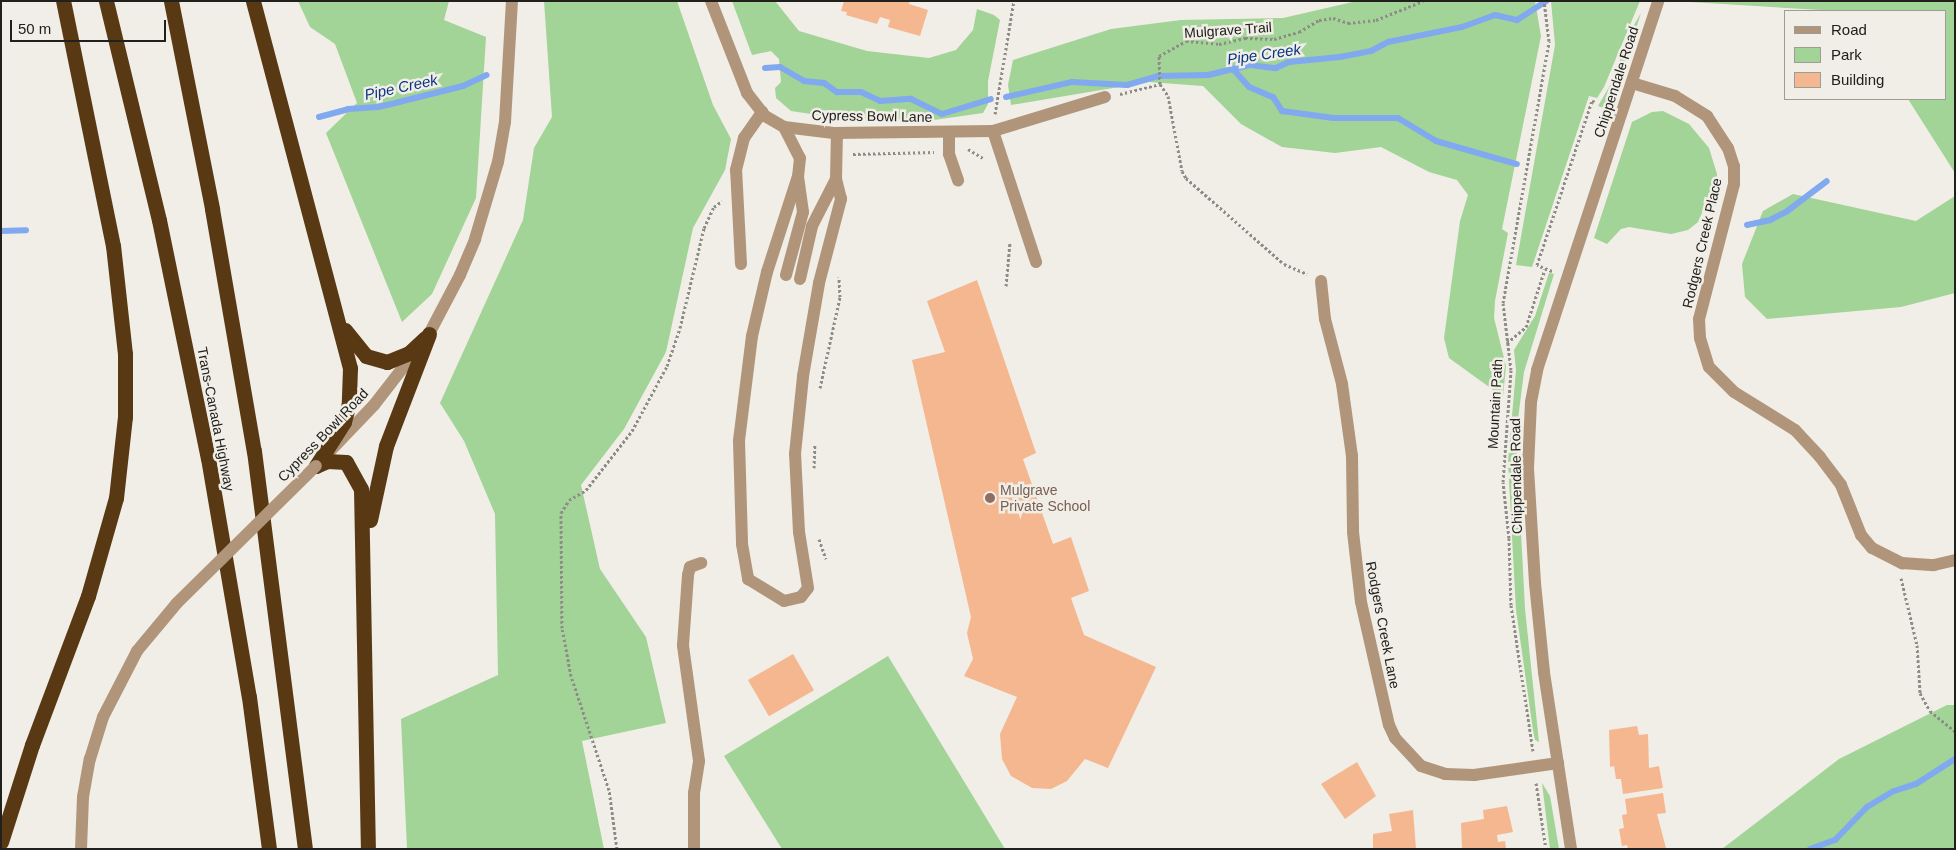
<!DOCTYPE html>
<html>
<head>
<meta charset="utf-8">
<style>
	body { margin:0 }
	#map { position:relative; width:1956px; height:850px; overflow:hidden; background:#f0eee6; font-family:Helvetica,sans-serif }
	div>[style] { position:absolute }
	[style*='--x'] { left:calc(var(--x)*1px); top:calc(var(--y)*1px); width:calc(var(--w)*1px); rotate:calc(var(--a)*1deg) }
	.green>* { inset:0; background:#a2d397 }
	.stream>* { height:6px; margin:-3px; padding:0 3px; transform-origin:3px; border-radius:3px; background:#81a9ef }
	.building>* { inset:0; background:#f5b78f; transform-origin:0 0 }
	.path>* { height:3px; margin-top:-1.5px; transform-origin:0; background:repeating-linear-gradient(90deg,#8d8c86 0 2.5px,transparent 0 5px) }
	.minor>* { height:12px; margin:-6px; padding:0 6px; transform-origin:6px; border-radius:6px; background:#b1957a }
	.highway>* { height:15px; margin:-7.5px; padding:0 7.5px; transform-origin:7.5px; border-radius:7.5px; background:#583914 }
	.minor-bridge>* { height:12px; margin:-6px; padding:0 6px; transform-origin:6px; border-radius:6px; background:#b1957a }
	.dots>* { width:14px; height:14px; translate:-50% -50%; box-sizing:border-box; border:2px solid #f0eee6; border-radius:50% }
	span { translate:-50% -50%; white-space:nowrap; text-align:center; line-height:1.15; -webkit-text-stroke:5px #f0eee6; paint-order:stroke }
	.street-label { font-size:14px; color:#21201d }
	.education-label { font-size:14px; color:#785e54 }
	.left { translate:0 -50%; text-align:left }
	.water-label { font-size:15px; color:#073584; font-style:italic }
	.frame { position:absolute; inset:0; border:2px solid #21201d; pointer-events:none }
	.legend { position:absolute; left:1784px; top:10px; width:162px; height:90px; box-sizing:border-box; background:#f0eee6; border:1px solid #9d9c96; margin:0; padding:6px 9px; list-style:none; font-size:15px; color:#21201d }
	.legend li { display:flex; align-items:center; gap:10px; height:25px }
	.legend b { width:25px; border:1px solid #9d9c96 }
	.scale { position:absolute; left:10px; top:20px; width:156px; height:22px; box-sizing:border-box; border:2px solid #21201d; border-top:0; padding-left:6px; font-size:15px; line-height:18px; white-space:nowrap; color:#21201d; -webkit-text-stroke:4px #f0eee6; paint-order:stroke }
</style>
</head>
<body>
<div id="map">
	<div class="green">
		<div style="clip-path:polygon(298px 1px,449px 1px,444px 20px,486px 37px,476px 198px,432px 294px,402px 322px,326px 133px,357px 103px,335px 44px,310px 27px)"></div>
		<div style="clip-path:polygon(544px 1px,677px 1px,713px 105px,731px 139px,725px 170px,693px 228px,666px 352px,624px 429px,581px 485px,600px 569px,646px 637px,666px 723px,582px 741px,604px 849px,407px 849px,401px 719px,498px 675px,495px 514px,464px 441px,440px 403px,523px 220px,534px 148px,552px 117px)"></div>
		<div style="clip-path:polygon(732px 1px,775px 1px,799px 31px,867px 51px,929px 58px,956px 50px,973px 30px,977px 9px,994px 15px,1000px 20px,988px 81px,988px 104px,983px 113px,934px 120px,838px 118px,791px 111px,776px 98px,775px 88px,781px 82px,779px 59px,771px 51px,752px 55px)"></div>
		<div style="clip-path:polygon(1357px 1px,1535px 1px,1541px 36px,1502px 229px,1508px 233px,1495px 301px,1494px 318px,1506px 366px,1503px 397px,1449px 358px,1444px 338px,1460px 221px,1468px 195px,1457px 180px,1429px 172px,1381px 147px,1335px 153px,1282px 147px,1241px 124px,1203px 86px,1149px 82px,1011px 105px,1008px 85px,1013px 60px,1111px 29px,1181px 20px,1283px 18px)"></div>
		<div style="clip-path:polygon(1551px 1px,1640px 1px,1604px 87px,1597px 98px,1589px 96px,1532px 267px,1516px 265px,1555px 45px)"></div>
		<div style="clip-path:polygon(1674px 1px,1955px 1px,1955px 173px,1908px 99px,1945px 99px,1945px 11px,1837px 11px)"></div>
		<div style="clip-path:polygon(1641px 13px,1610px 110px,1598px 106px,1612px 82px,1630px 32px)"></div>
		<div style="clip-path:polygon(1663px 111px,1689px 124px,1709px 148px,1717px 174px,1716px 206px,1706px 204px,1698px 222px,1688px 230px,1671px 234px,1629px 227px,1621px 229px,1607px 244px,1594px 238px,1632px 122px,1652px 112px)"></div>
		<div style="clip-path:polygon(1793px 194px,1916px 221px,1955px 196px,1955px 293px,1901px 307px,1767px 319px,1745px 297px,1742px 264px,1763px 211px)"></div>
		<div style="clip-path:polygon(1549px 273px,1554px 274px,1524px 372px,1516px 435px,1525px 609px,1539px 742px,1535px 740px,1533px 730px,1516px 610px,1508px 462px,1516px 370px,1514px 350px,1535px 316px)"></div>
		<div style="clip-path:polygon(888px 656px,1005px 849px,782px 849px,724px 756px)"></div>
		<div style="clip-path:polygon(1947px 705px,1955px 705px,1955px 849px,1722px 849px,1839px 759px)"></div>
		<div style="clip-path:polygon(1542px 783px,1550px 796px,1559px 849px,1550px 849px)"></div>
	</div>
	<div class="stream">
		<div style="--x:765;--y:68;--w:15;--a:-4"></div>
		<div style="--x:780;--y:67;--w:28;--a:30"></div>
		<div style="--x:804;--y:81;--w:20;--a:6"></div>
		<div style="--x:824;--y:83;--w:16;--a:35"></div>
		<div style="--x:837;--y:92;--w:24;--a:0"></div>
		<div style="--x:861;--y:92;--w:21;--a:25"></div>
		<div style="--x:880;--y:101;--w:31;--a:-4"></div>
		<div style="--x:911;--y:99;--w:34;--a:26"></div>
		<div style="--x:942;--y:114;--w:51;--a:-17"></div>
		<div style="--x:1232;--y:68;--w:25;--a:48"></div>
		<div style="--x:1249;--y:87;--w:26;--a:23"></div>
		<div style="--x:1273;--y:97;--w:17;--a:57"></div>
		<div style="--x:1282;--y:111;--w:52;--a:7.7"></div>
		<div style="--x:1334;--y:118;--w:64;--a:0"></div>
		<div style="--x:1398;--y:118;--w:44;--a:31.2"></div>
		<div style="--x:1436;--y:141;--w:84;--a:15.9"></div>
		<div style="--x:1006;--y:97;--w:68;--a:-12.8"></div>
		<div style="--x:1072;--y:82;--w:55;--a:3.1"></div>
		<div style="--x:1127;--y:85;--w:32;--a:-16"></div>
		<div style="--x:1158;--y:76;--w:50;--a:-1.1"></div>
		<div style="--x:1208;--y:75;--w:43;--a:-13.4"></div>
		<div style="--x:1250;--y:65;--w:26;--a:7"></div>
		<div style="--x:1276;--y:68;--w:14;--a:-25"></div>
		<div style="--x:1289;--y:62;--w:51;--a:-5.6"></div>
		<div style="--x:1340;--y:57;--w:32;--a:-11"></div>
		<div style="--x:1371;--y:51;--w:19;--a:-28"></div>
		<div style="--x:1388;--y:42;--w:76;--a:-11.5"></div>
		<div style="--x:1462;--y:27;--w:35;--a:-20"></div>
		<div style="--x:1495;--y:15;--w:23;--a:13"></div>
		<div style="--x:1517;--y:20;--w:35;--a:-33"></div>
		<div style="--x:319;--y:117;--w:30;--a:-15"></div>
		<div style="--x:348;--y:109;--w:30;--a:-4"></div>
		<div style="--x:378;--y:107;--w:22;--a:-13"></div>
		<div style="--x:399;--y:102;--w:66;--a:-14"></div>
		<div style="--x:463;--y:86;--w:26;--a:-25"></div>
		<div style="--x:1747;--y:225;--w:24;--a:-12"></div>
		<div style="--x:1770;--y:220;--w:18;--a:-27"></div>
		<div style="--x:1786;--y:212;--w:51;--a:-37.1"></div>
		<div style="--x:1;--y:231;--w:25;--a:-2"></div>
		<div style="--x:1810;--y:849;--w:27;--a:-20"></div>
		<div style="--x:1835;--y:840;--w:46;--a:-45.9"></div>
		<div style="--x:1867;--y:807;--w:31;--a:-31"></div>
		<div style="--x:1894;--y:791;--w:23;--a:-18"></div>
		<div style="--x:1916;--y:784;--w:46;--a:-32.7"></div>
	</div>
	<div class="building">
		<div style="clip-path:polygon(844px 1px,910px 1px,909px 4px,928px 10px,920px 36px,888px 27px,890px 20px,880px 17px,877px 24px,846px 15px,847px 12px,841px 11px)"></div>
		<div style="clip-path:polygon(977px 280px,1036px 453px,1023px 459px,1053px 544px,1071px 537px,1089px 591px,1071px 598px,1084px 635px,1156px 667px,1108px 768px,1085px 759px,1067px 781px,1051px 789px,1032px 788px,1011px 776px,1002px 759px,1000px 734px,1017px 697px,964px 676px,973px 659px,967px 633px,971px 617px,912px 360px,945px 352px,927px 301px)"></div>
		<div style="left:793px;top:654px;width:42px;height:52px;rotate:60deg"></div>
		<div style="clip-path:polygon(1637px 726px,1639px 735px,1648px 734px,1649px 768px,1659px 766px,1663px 788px,1623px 794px,1621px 779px,1616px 779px,1614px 766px,1610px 767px,1609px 730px)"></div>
		<div style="clip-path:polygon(1357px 762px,1376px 796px,1345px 819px,1321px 784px)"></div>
		<div style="clip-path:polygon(1663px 793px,1666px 813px,1657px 814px,1666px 848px,1628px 849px,1627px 845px,1622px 846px,1619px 829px,1624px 828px,1622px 815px,1627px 814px,1625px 799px)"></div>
		<div style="clip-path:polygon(1507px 806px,1513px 832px,1497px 835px,1498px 842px,1505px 841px,1506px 849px,1462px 849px,1461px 823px,1484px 819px,1483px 810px)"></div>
		<div style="clip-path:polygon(1413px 810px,1416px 849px,1373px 849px,1373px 834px,1392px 831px,1389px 814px)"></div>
	</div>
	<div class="path">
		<div style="--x:1160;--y:84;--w:14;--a:56"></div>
		<div style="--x:1168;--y:96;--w:76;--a:79.4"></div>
		<div style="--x:1182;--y:171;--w:8;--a:60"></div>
		<div style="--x:1186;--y:178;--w:130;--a:41.3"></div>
		<div style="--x:1284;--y:264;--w:25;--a:23"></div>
		<div style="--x:1120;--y:94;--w:41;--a:-14"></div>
		<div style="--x:1160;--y:84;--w:28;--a:-92"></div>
		<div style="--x:1159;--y:56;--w:31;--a:-29"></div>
		<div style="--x:1186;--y:41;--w:33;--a:5"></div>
		<div style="--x:1219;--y:44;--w:27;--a:-13"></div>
		<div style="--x:1245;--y:38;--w:29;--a:2"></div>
		<div style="--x:1274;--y:39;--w:26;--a:-16"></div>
		<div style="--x:1299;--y:32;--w:23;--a:-31"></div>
		<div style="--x:1319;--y:20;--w:14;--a:-8"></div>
		<div style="--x:1333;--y:18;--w:16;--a:18"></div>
		<div style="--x:1348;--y:23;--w:28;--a:-6"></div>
		<div style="--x:1376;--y:20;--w:51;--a:-22"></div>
		<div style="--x:995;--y:114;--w:115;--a:-80.5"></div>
		<div style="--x:968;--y:149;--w:17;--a:31"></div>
		<div style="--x:853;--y:154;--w:81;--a:-1.4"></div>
		<div style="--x:1552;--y:271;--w:16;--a:-158"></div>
		<div style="--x:1537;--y:265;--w:173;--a:-71.5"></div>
		<div style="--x:1592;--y:101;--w:4;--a:14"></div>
		<div style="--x:1006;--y:286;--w:44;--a:-84.8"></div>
		<div style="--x:1507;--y:343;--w:25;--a:-40"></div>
		<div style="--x:1526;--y:327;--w:61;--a:-71.9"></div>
		<div style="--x:820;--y:388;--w:93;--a:-77.6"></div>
		<div style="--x:840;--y:297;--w:20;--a:-93"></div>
		<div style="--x:814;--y:468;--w:24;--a:-88"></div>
		<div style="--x:819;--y:539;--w:21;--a:71"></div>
		<div style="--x:1901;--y:578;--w:69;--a:76.6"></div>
		<div style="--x:1917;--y:645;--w:48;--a:86.4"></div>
		<div style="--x:1920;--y:693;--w:21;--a:61"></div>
		<div style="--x:1930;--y:711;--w:32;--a:39"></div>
		<div style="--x:1533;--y:751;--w:148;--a:-98.6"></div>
		<div style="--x:1511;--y:605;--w:67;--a:-91.7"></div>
		<div style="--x:1509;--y:538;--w:56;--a:-96.1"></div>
		<div style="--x:1503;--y:482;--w:112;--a:-85.9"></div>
		<div style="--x:1511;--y:370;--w:67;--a:-96.8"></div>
		<div style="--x:1503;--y:303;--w:266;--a:-80"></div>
		<div style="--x:1549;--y:41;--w:40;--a:-97.1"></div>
		<div style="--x:1536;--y:783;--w:67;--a:81.4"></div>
		<div style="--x:617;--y:849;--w:60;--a:-97.7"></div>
		<div style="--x:609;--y:790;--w:120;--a:-108.4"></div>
		<div style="--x:571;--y:676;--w:49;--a:-100.6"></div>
		<div style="--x:562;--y:628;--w:115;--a:-90.5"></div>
		<div style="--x:561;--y:513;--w:15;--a:-58"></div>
		<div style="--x:569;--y:500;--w:20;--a:-30"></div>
		<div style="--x:586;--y:490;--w:75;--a:-52.1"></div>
		<div style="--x:632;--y:431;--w:74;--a:-61.7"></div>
		<div style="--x:667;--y:366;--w:40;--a:-71.1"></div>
		<div style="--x:680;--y:328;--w:103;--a:-76.5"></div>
		<div style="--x:704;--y:228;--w:23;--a:-65"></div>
		<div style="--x:714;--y:207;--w:10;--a:-37"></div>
	</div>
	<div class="minor">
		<div style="--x:711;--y:1;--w:99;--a:68.6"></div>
		<div style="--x:747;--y:93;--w:29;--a:52"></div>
		<div style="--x:765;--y:116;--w:22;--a:30"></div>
		<div style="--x:784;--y:127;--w:50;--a:6.8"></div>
		<div style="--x:834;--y:133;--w:159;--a:-0.7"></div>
		<div style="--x:993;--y:131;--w:117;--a:-16.9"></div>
		<div style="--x:1632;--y:83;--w:45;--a:16.8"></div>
		<div style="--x:1675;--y:96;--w:38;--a:32"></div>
		<div style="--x:1707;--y:116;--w:38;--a:57"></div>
		<div style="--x:1728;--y:148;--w:19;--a:72"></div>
		<div style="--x:1734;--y:166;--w:18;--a:90"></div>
		<div style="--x:1734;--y:184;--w:139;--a:104.5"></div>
		<div style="--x:1699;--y:319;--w:19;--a:87"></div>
		<div style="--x:1700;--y:338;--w:30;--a:73"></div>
		<div style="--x:1709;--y:367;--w:35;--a:45"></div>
		<div style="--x:1734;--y:392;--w:72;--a:31.9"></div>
		<div style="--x:1795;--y:430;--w:37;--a:47"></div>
		<div style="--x:1820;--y:457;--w:35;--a:53"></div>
		<div style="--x:1841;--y:485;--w:54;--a:68.2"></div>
		<div style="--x:1861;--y:535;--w:17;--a:50"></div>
		<div style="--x:1872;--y:548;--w:34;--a:27"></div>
		<div style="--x:1902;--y:563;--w:32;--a:4"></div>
		<div style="--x:1934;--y:565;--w:22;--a:-13"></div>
		<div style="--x:784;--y:127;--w:35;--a:63"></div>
		<div style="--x:800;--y:158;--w:18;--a:96"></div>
		<div style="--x:798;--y:176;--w:101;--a:107.9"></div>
		<div style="--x:767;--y:272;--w:66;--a:103.2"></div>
		<div style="--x:752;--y:336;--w:106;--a:97.1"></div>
		<div style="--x:739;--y:441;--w:103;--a:88.3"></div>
		<div style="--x:742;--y:544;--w:36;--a:80"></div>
		<div style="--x:748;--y:579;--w:42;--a:31.4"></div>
		<div style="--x:784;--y:601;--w:17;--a:-13"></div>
		<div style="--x:801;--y:597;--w:11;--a:-52"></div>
		<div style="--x:808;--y:588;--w:57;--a:-99.1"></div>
		<div style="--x:799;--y:532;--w:78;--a:-92.9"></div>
		<div style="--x:795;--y:454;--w:78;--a:-84.1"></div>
		<div style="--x:803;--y:376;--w:94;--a:-80.2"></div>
		<div style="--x:819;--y:283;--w:87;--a:-75.3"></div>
		<div style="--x:841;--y:199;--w:21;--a:-104"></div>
		<div style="--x:993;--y:131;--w:138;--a:71.8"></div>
		<div style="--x:949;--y:132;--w:22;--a:90"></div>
		<div style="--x:949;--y:154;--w:28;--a:71"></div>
		<div style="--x:741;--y:264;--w:94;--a:-93"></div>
		<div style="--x:736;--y:170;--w:33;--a:-76"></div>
		<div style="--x:744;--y:138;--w:32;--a:-55"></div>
		<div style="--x:786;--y:275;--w:65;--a:-74.9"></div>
		<div style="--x:803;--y:212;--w:34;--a:-98"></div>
		<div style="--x:800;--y:279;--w:54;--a:-77.2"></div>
		<div style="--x:812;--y:226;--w:53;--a:-62.9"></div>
		<div style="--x:836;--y:179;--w:46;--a:-88.8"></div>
		<div style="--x:1321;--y:281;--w:38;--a:84"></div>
		<div style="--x:1325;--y:319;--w:67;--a:75.3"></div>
		<div style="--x:1342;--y:384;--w:73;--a:82.1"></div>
		<div style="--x:1352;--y:456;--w:76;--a:89.2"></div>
		<div style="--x:1353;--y:532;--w:70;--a:83.5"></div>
		<div style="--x:1361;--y:602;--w:126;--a:77.2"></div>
		<div style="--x:1389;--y:725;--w:14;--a:65"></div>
		<div style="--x:1395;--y:738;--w:38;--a:47"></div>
		<div style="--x:1421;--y:766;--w:25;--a:18"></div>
		<div style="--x:1445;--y:774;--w:29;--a:2"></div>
		<div style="--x:1474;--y:775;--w:85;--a:-8.1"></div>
		<div style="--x:330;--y:451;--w:64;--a:-46.3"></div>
		<div style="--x:374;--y:405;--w:90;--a:-52.2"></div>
		<div style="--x:429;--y:334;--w:67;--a:-62.3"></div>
		<div style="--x:460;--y:275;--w:39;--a:-67"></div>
		<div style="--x:475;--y:239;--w:80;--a:-73.4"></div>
		<div style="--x:498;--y:162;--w:41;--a:-80.1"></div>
		<div style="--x:505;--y:122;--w:121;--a:-86.7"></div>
		<div style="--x:81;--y:849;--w:52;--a:-87.8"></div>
		<div style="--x:83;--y:797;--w:39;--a:-80"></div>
		<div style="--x:90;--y:759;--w:44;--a:-72.8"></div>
		<div style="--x:103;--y:717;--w:74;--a:-62.7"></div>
		<div style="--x:137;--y:651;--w:62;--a:-50.2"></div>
		<div style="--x:694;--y:849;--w:56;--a:-90"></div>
		<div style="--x:694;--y:793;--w:32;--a:-81"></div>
		<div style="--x:699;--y:761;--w:117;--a:-97.9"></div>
		<div style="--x:683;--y:645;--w:70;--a:-85.9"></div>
		<div style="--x:688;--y:575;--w:8;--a:-76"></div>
		<div style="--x:690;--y:567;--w:12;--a:-20"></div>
		<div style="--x:1571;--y:849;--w:179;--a:-98.7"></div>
		<div style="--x:1544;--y:672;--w:89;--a:-95.8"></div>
		<div style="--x:1535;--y:583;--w:115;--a:-93.5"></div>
		<div style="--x:1528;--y:468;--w:66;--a:-87.4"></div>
		<div style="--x:1531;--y:402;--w:33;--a:-79"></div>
		<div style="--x:1537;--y:370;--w:388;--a:-71.8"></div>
	</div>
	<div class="highway">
		<div style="--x:106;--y:1;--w:225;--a:76.4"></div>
		<div style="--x:159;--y:220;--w:243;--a:78.4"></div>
		<div style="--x:208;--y:458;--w:242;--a:80.3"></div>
		<div style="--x:249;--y:697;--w:153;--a:82.5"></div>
		<div style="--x:171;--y:1;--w:212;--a:78.8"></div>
		<div style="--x:212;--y:209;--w:246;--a:80.2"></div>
		<div style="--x:254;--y:451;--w:401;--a:82.7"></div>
		<div style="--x:253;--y:1;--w:380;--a:75.2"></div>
		<div style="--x:350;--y:368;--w:35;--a:92"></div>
		<div style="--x:349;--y:403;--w:20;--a:105"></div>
		<div style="--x:344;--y:422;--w:52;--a:122.5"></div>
		<div style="--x:345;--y:330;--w:33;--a:51"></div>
		<div style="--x:366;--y:356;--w:22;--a:16"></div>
		<div style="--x:387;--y:362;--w:24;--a:-22"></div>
		<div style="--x:409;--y:353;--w:22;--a:-43"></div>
		<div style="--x:316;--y:466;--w:12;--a:-24"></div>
		<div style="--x:327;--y:461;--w:19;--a:3"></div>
		<div style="--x:346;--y:462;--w:31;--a:61"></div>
		<div style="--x:361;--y:489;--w:360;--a:88.9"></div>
		<div style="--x:370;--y:520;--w:76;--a:-77.8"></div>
		<div style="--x:386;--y:446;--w:120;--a:-69"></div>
		<div style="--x:1;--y:842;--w:102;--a:-72.3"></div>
		<div style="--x:32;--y:745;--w:159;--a:-69.4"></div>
		<div style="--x:88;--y:596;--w:102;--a:-74.1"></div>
		<div style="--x:116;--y:498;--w:81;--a:-83.7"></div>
		<div style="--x:125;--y:417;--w:63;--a:-90"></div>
		<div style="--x:125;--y:354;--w:109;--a:-96.3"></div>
		<div style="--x:113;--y:246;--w:250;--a:-101.5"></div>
	</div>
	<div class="minor-bridge">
		<div style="--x:177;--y:603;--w:195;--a:-44.6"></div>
	</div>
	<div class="dots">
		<div style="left:990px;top:498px;background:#8d6e63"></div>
	</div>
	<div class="street-label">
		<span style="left:1228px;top:30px;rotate:-4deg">Mulgrave Trail</span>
		<span style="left:1616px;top:82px;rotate:-72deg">Chippendale Road</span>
		<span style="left:872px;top:116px;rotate:1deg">Cypress Bowl Lane</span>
		<span style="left:1702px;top:243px;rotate:-77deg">Rodgers Creek Place</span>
		<span style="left:1495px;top:404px;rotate:-87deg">Mountain Path</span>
		<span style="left:216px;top:419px;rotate:79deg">Trans-Canada Highway</span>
		<span style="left:323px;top:435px;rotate:-46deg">Cypress Bowl Road</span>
		<span style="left:1516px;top:476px;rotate:-91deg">Chippendale Road</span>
		<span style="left:1383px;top:625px;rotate:79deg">Rodgers Creek Lane</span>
	</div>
	<div class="education-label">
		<span class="left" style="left:1000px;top:498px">Mulgrave<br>Private School</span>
	</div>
	<div class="water-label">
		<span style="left:1264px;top:54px;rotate:-8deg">Pipe Creek</span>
		<span style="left:401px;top:87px;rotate:-12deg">Pipe Creek</span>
	</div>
	<div class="frame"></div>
	<ul class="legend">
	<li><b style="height:6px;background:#b1957a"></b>Road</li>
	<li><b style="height:14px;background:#a2d397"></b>Park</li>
	<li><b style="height:14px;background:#f5b78f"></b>Building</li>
	</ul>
	<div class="scale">50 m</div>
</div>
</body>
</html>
